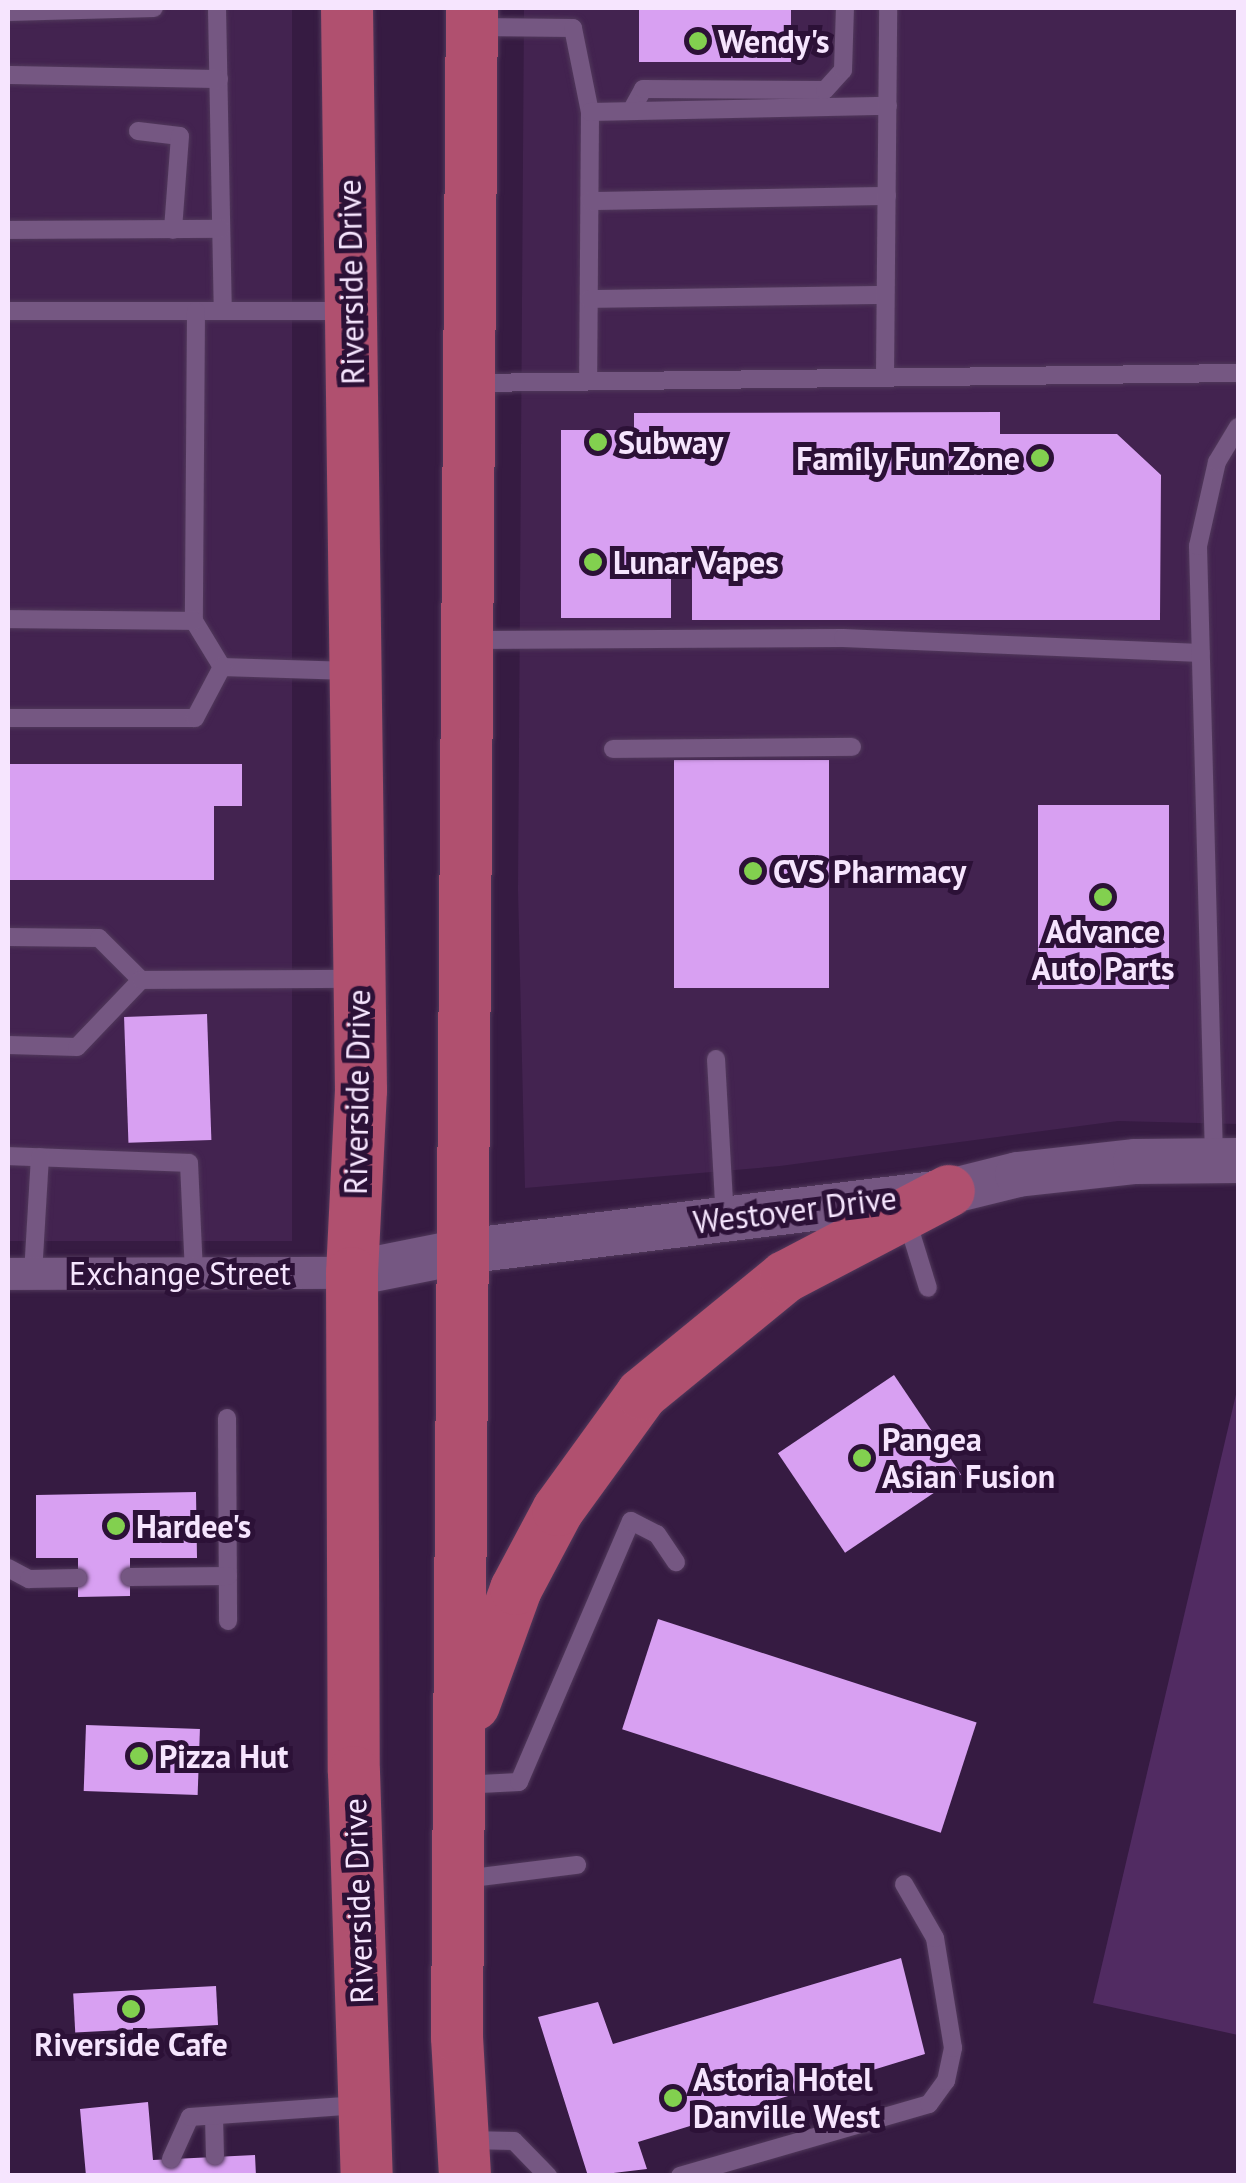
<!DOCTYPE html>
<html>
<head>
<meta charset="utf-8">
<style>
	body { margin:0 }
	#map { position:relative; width:1246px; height:2183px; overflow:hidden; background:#361b42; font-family:"PT Sans",sans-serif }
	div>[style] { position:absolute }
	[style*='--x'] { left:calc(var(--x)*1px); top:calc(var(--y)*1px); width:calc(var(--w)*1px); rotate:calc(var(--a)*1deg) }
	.built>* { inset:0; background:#432350; transform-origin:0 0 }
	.green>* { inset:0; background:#512b62 }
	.building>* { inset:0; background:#d8a0f2; transform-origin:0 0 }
	.roads { filter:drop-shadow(0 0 2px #51395b) drop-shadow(0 0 2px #51395b) }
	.service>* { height:18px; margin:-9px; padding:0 9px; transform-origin:9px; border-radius:9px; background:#755782 }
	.minor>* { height:32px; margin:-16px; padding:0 16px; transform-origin:16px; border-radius:16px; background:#755782 }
	.secondary>* { height:45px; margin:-22.5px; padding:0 22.5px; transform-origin:22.5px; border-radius:22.5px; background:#755782 }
	.primary>* { height:52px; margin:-26px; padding:0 26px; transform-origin:26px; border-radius:26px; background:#b0506f }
	.dots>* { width:28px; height:28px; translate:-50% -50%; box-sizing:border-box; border:5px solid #2c1137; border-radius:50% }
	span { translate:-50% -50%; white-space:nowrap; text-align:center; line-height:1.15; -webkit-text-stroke:10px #2c1137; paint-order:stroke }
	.poi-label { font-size:32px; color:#f6e5fe; font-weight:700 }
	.left { translate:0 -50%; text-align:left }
	.right { translate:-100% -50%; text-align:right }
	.street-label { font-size:32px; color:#f6e5fe }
	.frame { position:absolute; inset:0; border:10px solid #f6e5fe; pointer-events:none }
</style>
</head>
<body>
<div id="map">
	<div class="built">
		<div style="left:8px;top:8px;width:284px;height:1233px"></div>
		<div style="clip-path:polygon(524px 8px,1238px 8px,1238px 1124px,1118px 1121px,780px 1166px,525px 1188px,518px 890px)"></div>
	</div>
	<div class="green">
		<div style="clip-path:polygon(1238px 1386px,1238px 2035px,1093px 2003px)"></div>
	</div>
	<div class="building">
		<div style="left:639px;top:8px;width:152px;height:54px"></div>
		<div style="clip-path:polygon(1000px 412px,1000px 434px,1117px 434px,1161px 475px,1160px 620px,692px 620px,692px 556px,671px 556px,671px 618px,561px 618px,561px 430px,634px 430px,634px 413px)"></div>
		<div style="left:674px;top:760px;width:155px;height:228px"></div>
		<div style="clip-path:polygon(8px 764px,242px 764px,242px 806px,214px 806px,214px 880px,8px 880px)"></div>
		<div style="left:1169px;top:805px;width:184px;height:131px;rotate:90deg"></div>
		<div style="left:207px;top:1014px;width:126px;height:83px;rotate:88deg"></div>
		<div style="left:894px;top:1375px;width:120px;height:140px;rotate:56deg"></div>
		<div style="clip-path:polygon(196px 1492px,197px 1558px,130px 1558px,130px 1596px,78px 1597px,78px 1558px,36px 1558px,36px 1495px)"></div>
		<div style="left:658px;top:1619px;width:335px;height:116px;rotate:18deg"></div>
		<div style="left:86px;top:1725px;width:114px;height:66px;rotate:2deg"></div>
		<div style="clip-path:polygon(901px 1958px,925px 2054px,638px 2142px,647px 2169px,588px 2176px,538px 2017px,598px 2002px,613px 2044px)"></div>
		<div style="left:216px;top:1986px;width:39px;height:143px;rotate:87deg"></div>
		<div style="clip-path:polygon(148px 2102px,153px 2160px,255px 2155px,256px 2176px,86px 2176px,80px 2109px)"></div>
	</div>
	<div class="roads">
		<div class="service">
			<div style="--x:217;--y:8;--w:303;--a:88.9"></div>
			<div style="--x:8;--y:12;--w:146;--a:-1.6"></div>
			<div style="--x:477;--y:27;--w:96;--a:0.6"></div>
			<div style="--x:573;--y:28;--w:86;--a:78.6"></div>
			<div style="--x:590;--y:112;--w:269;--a:90.4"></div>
			<div style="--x:8;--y:75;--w:211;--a:1.1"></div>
			<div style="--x:631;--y:111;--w:25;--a:-61"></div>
			<div style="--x:643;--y:89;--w:182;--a:0.3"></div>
			<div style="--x:825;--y:90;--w:27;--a:-48"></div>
			<div style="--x:843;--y:70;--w:62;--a:-88.2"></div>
			<div style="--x:590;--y:112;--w:298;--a:-1.2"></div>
			<div style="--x:138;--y:131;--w:42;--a:6.8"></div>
			<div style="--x:180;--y:136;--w:94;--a:94.3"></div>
			<div style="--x:590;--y:201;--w:297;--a:-1"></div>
			<div style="--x:8;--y:230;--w:213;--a:-0.3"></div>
			<div style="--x:589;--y:299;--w:296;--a:-0.8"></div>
			<div style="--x:8;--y:311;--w:339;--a:0"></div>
			<div style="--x:196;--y:311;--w:310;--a:90.4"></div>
			<div style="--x:194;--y:621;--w:54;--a:58.7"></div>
			<div style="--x:885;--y:377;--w:369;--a:-89.5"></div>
			<div style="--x:474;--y:383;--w:764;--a:-0.75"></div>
			<div style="--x:8;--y:619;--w:186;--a:0.6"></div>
			<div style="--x:472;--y:640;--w:371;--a:-0.3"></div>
			<div style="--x:843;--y:638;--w:358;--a:2.4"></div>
			<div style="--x:222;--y:667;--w:128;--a:1.8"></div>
			<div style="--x:8;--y:718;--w:187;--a:0"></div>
			<div style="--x:195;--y:718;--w:58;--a:-62.1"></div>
			<div style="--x:613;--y:749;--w:239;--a:-0.5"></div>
			<div style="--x:8;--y:937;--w:91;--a:0.6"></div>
			<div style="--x:99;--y:938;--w:59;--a:45"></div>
			<div style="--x:8;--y:1045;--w:69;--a:1.7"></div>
			<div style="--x:77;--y:1047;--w:93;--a:-46.3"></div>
			<div style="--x:141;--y:980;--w:213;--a:-0.3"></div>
			<div style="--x:716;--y:1059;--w:159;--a:86.8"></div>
			<div style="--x:8;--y:1156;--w:181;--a:2.2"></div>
			<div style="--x:189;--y:1163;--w:110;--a:87.4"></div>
			<div style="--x:1214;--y:1157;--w:611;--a:-91.5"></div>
			<div style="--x:1198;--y:546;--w:86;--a:-77.3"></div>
			<div style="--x:1217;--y:462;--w:41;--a:-59"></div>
			<div style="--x:906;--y:1217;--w:74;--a:72.8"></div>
			<div style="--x:33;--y:1274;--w:117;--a:-86.6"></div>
			<div style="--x:227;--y:1418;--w:203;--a:89.7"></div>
			<div style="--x:8;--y:1568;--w:24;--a:28"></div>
			<div style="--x:29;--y:1579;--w:49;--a:-1.2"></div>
			<div style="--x:130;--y:1577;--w:98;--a:-0.6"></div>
			<div style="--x:461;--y:1785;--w:58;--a:-3"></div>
			<div style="--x:519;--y:1782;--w:284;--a:-66.8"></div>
			<div style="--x:631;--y:1521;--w:29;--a:27"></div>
			<div style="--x:657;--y:1534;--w:34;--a:56"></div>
			<div style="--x:464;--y:1879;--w:114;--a:-7.1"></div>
			<div style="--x:214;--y:2116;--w:40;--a:88.6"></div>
			<div style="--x:468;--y:2140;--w:46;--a:1.2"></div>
			<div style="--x:514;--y:2141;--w:49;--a:45.8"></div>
			<div style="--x:171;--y:2159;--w:46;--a:-65.7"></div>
			<div style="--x:190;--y:2117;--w:169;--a:-4.1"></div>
			<div style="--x:680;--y:2176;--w:259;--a:-16.1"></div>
			<div style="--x:929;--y:2104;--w:29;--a:-54"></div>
			<div style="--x:946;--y:2081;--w:34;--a:-78"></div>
			<div style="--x:953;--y:2048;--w:111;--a:-99.3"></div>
			<div style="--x:935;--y:1938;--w:62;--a:-119.9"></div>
		</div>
		<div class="minor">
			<div style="--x:8;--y:1274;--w:344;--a:-0.2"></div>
		</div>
		<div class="secondary">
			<div style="--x:352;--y:1273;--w:112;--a:-11.3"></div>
			<div style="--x:462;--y:1251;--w:491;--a:-7"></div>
			<div style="--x:949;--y:1191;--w:70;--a:-14"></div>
			<div style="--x:1017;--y:1174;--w:119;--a:-6.3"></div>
			<div style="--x:1135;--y:1161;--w:103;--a:-0.6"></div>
		</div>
		<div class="primary">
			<div style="--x:347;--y:8;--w:1082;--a:89.26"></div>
			<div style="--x:361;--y:1090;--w:183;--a:92.8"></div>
			<div style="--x:352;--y:1273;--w:499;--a:89.8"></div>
			<div style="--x:354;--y:1772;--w:404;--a:88.2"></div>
			<div style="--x:474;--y:1705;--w:123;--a:-70.1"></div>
			<div style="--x:516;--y:1589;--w:89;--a:-62"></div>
			<div style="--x:558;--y:1510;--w:143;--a:-54.1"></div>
			<div style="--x:642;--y:1394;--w:185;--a:-39.3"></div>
			<div style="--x:785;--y:1277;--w:185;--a:-27.7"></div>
			<div style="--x:465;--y:2176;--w:139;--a:-93.3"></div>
			<div style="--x:457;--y:2037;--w:2029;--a:-89.58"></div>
		</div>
	</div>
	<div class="dots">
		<div style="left:698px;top:41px;background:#82d04f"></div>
		<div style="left:598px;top:442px;background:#82d04f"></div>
		<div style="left:1040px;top:458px;background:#82d04f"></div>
		<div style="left:593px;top:562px;background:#82d04f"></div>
		<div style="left:753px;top:871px;background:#82d04f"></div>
		<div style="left:1103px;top:897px;background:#82d04f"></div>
		<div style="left:862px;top:1458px;background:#82d04f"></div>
		<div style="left:116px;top:1526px;background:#82d04f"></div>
		<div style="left:139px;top:1756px;background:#82d04f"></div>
		<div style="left:131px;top:2009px;background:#82d04f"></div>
		<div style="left:673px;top:2098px;background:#82d04f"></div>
	</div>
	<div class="poi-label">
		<span class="left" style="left:718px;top:41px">Wendy's</span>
		<span class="left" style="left:618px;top:442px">Subway</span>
		<span class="right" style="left:1020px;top:458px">Family Fun Zone</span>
		<span class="left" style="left:613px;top:562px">Lunar Vapes</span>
		<span class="left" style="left:773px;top:871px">CVS Pharmacy</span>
		<span style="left:1103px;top:950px">Advance<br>Auto Parts</span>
		<span class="left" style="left:882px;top:1458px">Pangea<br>Asian Fusion</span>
		<span class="left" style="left:136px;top:1526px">Hardee's</span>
		<span class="left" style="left:159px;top:1756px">Pizza Hut</span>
		<span style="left:131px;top:2044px">Riverside Cafe</span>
		<span class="left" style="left:693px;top:2098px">Astoria Hotel<br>Danville West</span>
	</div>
	<div class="street-label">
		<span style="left:351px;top:282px;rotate:-91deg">Riverside Drive</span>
		<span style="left:357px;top:1092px;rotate:-89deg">Riverside Drive</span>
		<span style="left:795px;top:1210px;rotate:-7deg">Westover Drive</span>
		<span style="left:180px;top:1273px">Exchange Street</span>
		<span style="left:358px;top:1901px;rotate:-92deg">Riverside Drive</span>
	</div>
	<div class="frame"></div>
</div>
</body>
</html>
